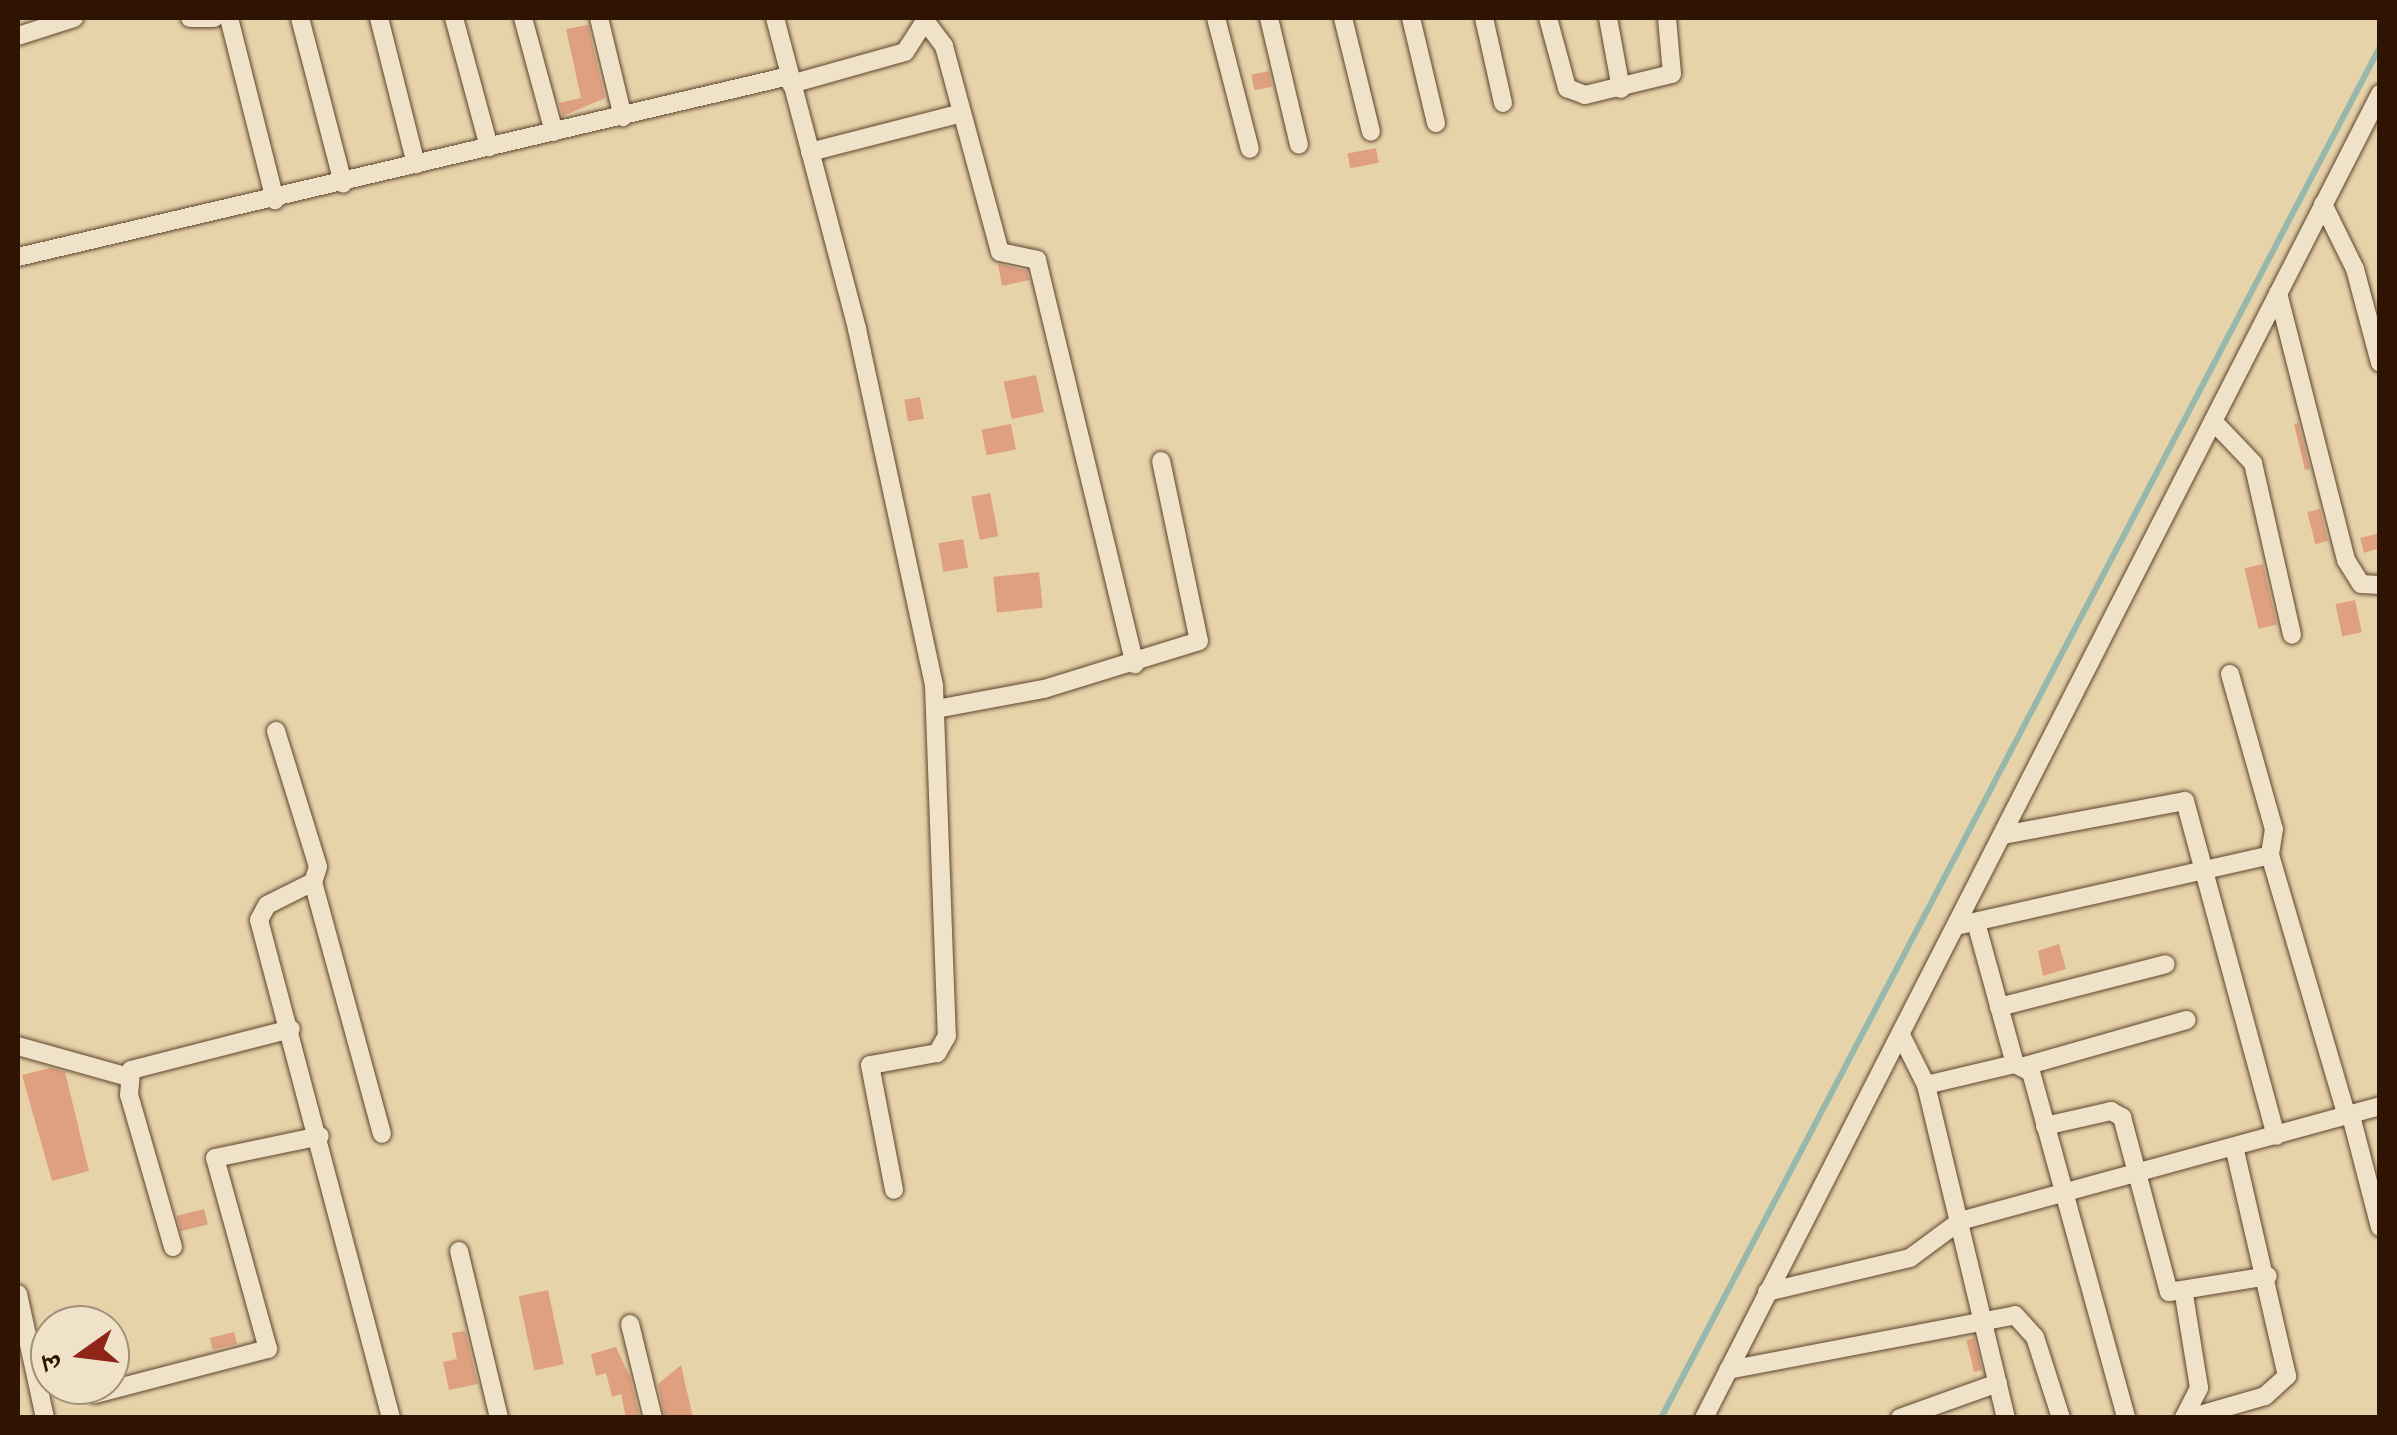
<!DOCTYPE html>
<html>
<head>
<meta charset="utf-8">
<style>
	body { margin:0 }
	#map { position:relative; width:2397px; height:1435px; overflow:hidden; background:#e7d3aa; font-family:"IM FELL DW Pica","Noto Serif Devanagari",serif }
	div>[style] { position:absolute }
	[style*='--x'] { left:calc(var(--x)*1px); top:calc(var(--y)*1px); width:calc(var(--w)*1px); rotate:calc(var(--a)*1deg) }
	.stream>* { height:6px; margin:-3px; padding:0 3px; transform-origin:3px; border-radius:3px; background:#97b8aa }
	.building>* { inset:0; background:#dfa080; transform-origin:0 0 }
	.roads { filter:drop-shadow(0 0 2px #5d442e) drop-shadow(0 0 2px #5d442e) }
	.street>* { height:18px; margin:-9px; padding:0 9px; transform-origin:9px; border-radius:9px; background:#efe2c8 }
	span { translate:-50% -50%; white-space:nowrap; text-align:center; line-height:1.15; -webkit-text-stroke:9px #efe2c8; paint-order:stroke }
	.frame { position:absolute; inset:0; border:20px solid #2f1404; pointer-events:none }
	.north { position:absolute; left:30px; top:1305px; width:100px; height:100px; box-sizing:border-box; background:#efe2c8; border:2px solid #a2907a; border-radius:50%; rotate:256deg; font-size:28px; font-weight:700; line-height:40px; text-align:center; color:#2f1404 }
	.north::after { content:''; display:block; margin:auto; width:35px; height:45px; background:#8f2418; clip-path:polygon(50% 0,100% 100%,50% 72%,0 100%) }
</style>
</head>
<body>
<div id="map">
	<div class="stream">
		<div style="--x:1661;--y:1418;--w:1548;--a:-62.33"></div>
	</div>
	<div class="building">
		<div style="clip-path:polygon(588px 25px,605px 98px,563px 116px,559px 103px,581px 98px,566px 29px)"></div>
		<div style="left:1269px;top:71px;width:16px;height:18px;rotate:79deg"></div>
		<div style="left:1376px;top:148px;width:15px;height:29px;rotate:79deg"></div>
		<div style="clip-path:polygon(998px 264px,1027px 271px,1029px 280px,1002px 286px)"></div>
		<div style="left:1036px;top:375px;width:38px;height:33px;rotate:78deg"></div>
		<div style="left:920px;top:397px;width:22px;height:16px;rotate:80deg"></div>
		<div style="clip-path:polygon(2298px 423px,2310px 469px,2305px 470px,2294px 424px)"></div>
		<div style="left:1011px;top:424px;width:26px;height:30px;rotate:79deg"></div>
		<div style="left:990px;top:493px;width:44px;height:19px;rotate:79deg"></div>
		<div style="left:2320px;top:509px;width:33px;height:13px;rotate:76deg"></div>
		<div style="clip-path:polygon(2380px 533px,2380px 548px,2364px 553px,2360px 538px)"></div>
		<div style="left:963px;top:539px;width:29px;height:25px;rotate:80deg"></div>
		<div style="left:2263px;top:564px;width:62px;height:19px;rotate:77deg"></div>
		<div style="left:1039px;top:572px;width:36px;height:46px;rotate:84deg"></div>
		<div style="left:2355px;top:600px;width:33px;height:20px;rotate:78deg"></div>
		<div style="clip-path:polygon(2059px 944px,2066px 969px,2043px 976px,2038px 951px)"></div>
		<div style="clip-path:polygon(50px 1068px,65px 1072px,89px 1171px,52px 1181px,22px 1075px)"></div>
		<div style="left:204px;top:1209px;width:16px;height:28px;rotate:76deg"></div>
		<div style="left:548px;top:1290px;width:76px;height:30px;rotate:78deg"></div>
		<div style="clip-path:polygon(465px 1331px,478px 1384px,449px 1390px,443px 1362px,457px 1359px,452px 1333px)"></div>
		<div style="left:234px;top:1332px;width:12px;height:25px;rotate:76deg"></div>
		<div style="left:1974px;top:1338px;width:33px;height:8px;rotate:76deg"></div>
		<div style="clip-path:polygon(616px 1347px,630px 1377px,640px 1418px,626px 1418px,621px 1394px,612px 1397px,606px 1373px,596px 1376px,591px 1354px)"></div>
		<div style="clip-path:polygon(681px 1365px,693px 1418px,665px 1418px,658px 1384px)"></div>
	</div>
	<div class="roads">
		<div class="street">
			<div style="--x:190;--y:18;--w:24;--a:0"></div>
			<div style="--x:229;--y:18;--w:188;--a:75.8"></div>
			<div style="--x:300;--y:18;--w:171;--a:75.4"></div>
			<div style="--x:379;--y:18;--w:151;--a:75.8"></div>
			<div style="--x:454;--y:18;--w:134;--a:74.8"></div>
			<div style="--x:523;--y:18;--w:118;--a:74.8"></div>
			<div style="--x:599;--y:18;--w:102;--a:76.4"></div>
			<div style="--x:775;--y:18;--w:322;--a:75.2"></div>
			<div style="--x:857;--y:329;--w:365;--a:77.8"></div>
			<div style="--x:934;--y:686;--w:350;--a:87.9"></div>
			<div style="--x:947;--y:1036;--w:20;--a:120"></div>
			<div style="--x:937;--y:1053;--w:68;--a:169.8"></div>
			<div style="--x:870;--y:1065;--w:127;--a:79.1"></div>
			<div style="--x:1216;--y:18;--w:135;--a:75.5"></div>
			<div style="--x:1269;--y:18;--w:130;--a:76.7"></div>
			<div style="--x:1343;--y:18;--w:117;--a:76.2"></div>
			<div style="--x:1411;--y:18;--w:108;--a:76.6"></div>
			<div style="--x:1484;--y:18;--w:87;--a:77.4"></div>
			<div style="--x:1548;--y:18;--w:73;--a:74.8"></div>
			<div style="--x:1567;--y:88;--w:19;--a:21"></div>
			<div style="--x:1585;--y:95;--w:89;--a:-13.6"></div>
			<div style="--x:1672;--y:74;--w:56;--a:-95.1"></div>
			<div style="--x:1608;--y:18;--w:72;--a:79.6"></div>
			<div style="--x:926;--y:22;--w:30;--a:53"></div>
			<div style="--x:944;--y:46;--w:213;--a:74.8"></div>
			<div style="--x:1000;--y:252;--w:38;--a:12"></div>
			<div style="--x:1037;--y:260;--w:416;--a:76.4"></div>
			<div style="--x:18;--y:36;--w:59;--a:-17.8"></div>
			<div style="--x:791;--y:84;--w:118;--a:-15.7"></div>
			<div style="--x:905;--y:52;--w:40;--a:-57.1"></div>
			<div style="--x:810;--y:152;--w:157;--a:-14.4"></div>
			<div style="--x:2323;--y:204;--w:72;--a:63.8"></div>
			<div style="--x:2355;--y:269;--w:97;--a:75.1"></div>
			<div style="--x:18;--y:257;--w:792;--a:-13.21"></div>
			<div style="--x:2278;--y:293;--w:276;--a:75.7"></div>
			<div style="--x:2346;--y:560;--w:28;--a:58"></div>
			<div style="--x:2361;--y:584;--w:19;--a:3"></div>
			<div style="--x:2213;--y:421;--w:58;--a:46.4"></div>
			<div style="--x:2253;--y:463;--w:176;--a:77.2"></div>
			<div style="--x:2230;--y:674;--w:161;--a:74.2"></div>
			<div style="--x:2274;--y:829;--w:26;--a:99"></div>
			<div style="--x:936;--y:709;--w:110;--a:-10.5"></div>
			<div style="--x:1044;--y:689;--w:162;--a:-17.2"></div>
			<div style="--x:1199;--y:641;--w:184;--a:-101.9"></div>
			<div style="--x:276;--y:731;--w:142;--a:72.8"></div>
			<div style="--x:318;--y:867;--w:16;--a:108"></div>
			<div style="--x:313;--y:882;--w:51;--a:153.4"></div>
			<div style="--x:267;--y:905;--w:17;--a:118"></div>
			<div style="--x:259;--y:920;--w:515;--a:75.15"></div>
			<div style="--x:2003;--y:835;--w:185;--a:-10.6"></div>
			<div style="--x:2185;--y:801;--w:347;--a:74.8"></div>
			<div style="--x:313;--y:882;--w:261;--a:74.7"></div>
			<div style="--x:1956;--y:926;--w:322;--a:-12.7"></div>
			<div style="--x:2270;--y:855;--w:273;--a:73.6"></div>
			<div style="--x:1977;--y:926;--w:143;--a:74.6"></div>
			<div style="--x:1999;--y:1007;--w:172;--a:-14.4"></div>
			<div style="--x:1901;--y:1035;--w:56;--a:63.4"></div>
			<div style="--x:1926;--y:1085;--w:342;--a:76.5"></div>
			<div style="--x:18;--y:1046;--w:114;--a:15.7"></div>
			<div style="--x:2025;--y:1066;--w:168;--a:-15.9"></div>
			<div style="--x:1926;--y:1085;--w:91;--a:-13.3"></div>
			<div style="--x:2015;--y:1064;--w:18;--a:27"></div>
			<div style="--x:2031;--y:1072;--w:359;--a:74.6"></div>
			<div style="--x:2351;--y:1116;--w:115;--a:75.4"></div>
			<div style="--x:2045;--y:1126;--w:68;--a:-12.8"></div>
			<div style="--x:2111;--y:1111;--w:13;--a:29"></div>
			<div style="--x:2122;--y:1117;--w:181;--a:75"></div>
			<div style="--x:2169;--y:1292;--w:100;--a:-9.2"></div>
			<div style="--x:173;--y:1247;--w:158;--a:-106.1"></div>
			<div style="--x:129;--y:1095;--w:25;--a:-85"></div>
			<div style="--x:131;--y:1070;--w:165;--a:-14.4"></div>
			<div style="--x:459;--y:1251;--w:172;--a:76.5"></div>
			<div style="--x:1767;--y:1292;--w:147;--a:-13.4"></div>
			<div style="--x:1910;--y:1258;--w:62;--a:-36.5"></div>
			<div style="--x:1960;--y:1221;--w:435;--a:-15.3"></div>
			<div style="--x:18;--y:1294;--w:127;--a:77.7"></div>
			<div style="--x:2184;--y:1295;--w:94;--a:80.8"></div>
			<div style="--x:2199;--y:1388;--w:34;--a:117"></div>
			<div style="--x:630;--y:1324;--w:97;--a:76.3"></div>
			<div style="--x:1728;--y:1370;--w:292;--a:-10.8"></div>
			<div style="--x:2015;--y:1315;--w:30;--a:48"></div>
			<div style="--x:2035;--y:1337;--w:85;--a:72.2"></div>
			<div style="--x:95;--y:1394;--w:179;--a:-14.6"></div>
			<div style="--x:268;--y:1349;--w:198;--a:-105.5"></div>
			<div style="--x:215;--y:1158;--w:107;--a:-11.8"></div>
			<div style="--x:1704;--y:1418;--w:1487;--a:-62.95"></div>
			<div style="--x:1900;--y:1418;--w:104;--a:-19.7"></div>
			<div style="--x:2189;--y:1418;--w:79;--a:-16.1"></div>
			<div style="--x:2265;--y:1396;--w:30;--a:-42"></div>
			<div style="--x:2287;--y:1376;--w:235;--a:-103"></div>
		</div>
	</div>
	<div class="frame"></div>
	<div class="north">उ</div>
</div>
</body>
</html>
